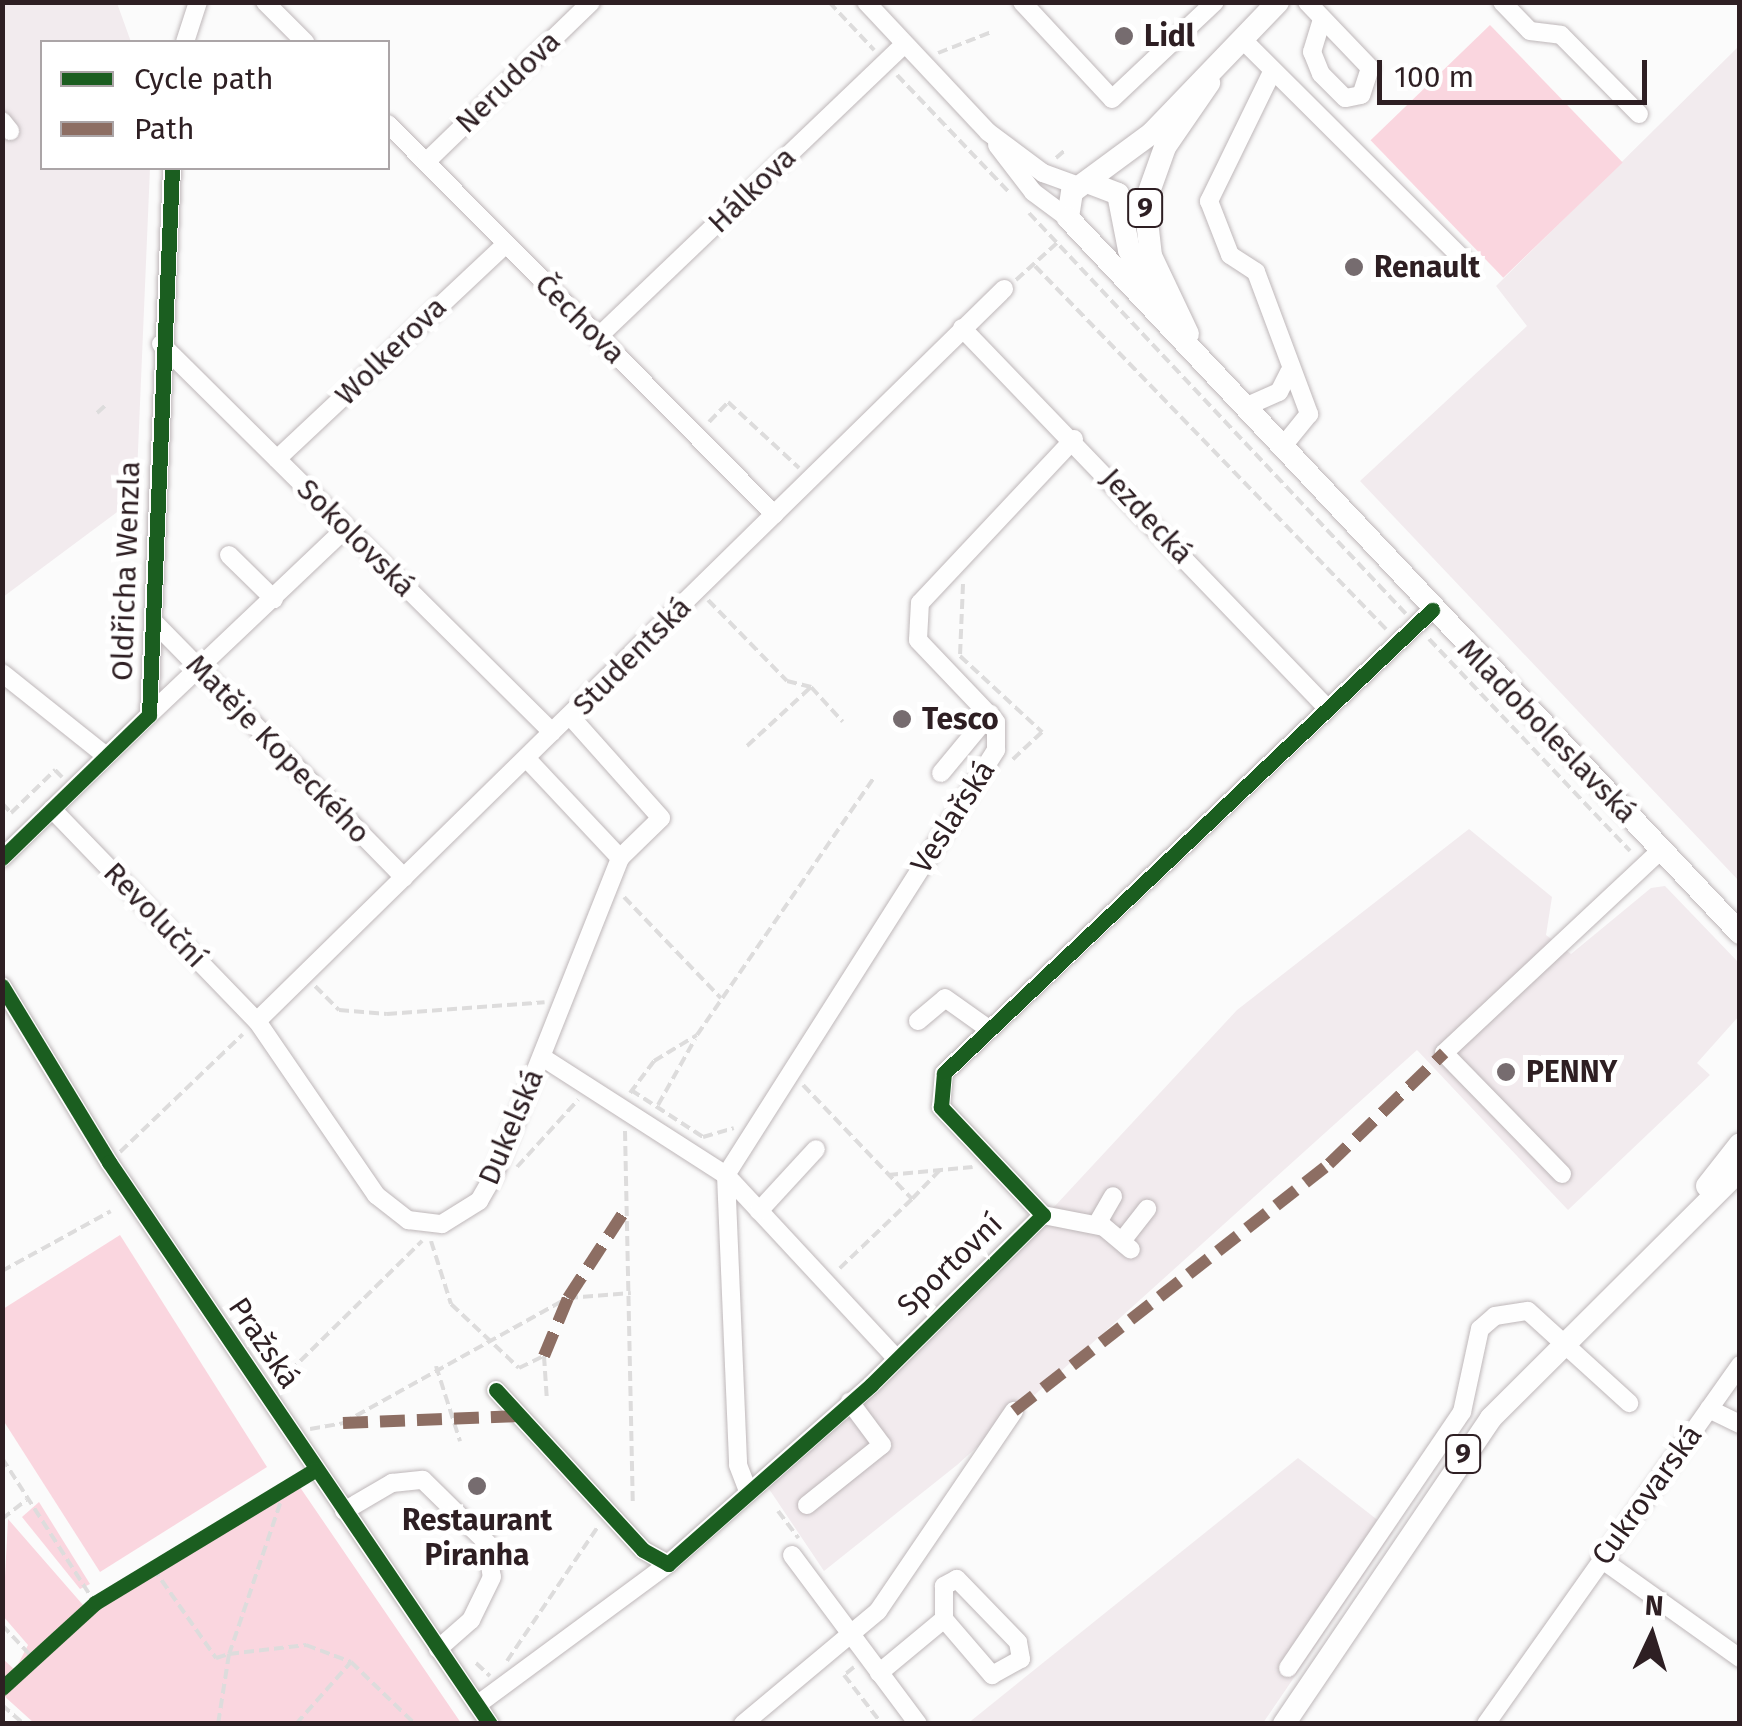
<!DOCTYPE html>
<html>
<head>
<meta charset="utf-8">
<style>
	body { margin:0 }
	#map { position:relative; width:1742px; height:1726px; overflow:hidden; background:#fbfbfb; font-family:"Fira Sans",sans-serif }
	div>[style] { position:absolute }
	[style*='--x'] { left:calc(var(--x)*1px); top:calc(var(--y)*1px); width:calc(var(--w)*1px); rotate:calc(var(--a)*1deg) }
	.built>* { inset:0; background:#f2ebee }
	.green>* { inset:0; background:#fad6df; transform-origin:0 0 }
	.path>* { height:4px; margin-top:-2px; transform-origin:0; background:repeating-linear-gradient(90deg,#dddcdc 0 10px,transparent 0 15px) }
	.roads { filter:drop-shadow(0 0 2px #beb7b9) drop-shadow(0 0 2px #beb7b9) }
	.minor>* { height:18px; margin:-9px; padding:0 9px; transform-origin:9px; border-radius:9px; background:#fefefe }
	.major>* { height:22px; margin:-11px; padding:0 11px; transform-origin:11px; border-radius:11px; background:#fefefe }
	.quiet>* { height:12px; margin-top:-6px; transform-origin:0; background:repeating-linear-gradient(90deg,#8d6e63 0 25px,transparent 0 37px) }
	.cycleway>* { height:15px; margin:-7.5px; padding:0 7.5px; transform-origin:7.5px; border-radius:7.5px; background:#1b5e20 }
	.dots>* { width:28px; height:28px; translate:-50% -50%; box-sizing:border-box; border:5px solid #fff; border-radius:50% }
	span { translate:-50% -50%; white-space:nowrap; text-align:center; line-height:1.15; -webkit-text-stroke:10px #fff; paint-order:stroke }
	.shield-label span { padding:2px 8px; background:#fff; border:2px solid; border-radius:8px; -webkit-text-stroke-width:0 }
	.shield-label { font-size:28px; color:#2e1f23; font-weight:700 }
	.poi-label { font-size:30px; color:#2e1f23; font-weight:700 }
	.left { translate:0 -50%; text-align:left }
	.street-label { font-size:30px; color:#2e1f23 }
	.frame { position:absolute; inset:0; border:5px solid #2e1f23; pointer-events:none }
	.legend { position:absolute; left:40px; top:40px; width:350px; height:130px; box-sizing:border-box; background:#fff; border:2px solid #aba5a7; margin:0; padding:12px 18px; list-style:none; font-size:30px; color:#2e1f23 }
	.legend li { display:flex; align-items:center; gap:20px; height:50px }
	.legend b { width:50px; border:2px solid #aba5a7 }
	.north { position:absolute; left:1602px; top:1586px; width:100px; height:100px; -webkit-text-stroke:8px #fff; paint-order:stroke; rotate:4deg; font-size:28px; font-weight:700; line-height:40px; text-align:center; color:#2e1f23 }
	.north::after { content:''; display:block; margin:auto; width:35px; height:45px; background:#2e1f23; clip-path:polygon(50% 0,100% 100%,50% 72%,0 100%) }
	.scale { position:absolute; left:1377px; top:60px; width:270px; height:45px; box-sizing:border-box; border:5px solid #2e1f23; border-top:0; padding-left:12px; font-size:30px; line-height:35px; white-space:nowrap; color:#2e1f23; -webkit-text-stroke:8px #fff; paint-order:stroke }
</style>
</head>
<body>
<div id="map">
	<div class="built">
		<div style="clip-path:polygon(3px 3px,117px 3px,131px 42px,42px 42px,42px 168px,150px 168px,136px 498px,3px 597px)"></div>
		<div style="clip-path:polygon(1739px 46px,1739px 881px,1360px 481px,1527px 326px,1496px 286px)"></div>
		<div style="clip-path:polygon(1469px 829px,1552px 897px,1546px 935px,1571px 954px,1651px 888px,1665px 886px,1739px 963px,1739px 1016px,1697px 1063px,1710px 1075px,1568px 1210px,1417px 1050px,957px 1465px,824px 1571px,767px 1486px,1041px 1221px,1237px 1010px)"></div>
		<div style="clip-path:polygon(1298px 1458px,1393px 1532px,1263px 1723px,967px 1724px)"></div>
	</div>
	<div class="green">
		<div style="left:1490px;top:25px;width:191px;height:166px;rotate:46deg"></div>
		<div style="clip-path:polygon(120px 1235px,267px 1467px,100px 1572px,3px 1420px,3px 1309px)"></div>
		<div style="clip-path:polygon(293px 1477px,461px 1723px,34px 1723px,3px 1695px,3px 1659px,15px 1670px,28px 1645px,3px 1616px,8px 1519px,83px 1605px,62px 1625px)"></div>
		<div style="clip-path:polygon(39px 1502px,90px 1584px,80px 1589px,22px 1517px)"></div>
	</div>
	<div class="path">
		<div style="--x:829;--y:2;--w:66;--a:46.8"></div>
		<div style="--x:938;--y:53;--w:57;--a:-21.6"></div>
		<div style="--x:897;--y:75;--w:161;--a:46.3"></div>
		<div style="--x:1056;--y:158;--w:11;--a:-41"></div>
		<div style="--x:1029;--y:213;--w:550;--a:46.77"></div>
		<div style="--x:1035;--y:266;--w:505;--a:45.96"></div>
		<div style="--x:1016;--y:280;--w:55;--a:-42.1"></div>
		<div style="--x:97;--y:413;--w:13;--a:-42"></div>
		<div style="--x:709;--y:422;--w:28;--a:-46"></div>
		<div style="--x:728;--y:402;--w:97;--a:42.9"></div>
		<div style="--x:963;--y:584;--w:72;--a:92.4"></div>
		<div style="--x:960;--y:656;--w:112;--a:42.8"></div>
		<div style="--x:1042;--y:732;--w:42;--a:136.9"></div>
		<div style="--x:708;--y:600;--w:113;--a:45.7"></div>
		<div style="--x:787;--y:681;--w:25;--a:14"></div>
		<div style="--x:811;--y:687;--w:47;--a:47.6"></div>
		<div style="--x:1429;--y:639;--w:292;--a:46.5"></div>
		<div style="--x:747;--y:746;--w:87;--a:-42.7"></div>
		<div style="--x:2;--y:803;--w:13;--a:48"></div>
		<div style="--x:11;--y:813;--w:62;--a:-44.3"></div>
		<div style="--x:55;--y:770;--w:10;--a:45"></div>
		<div style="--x:624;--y:897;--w:140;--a:46.2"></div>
		<div style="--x:315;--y:986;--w:34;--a:45"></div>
		<div style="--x:339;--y:1010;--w:48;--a:4.8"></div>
		<div style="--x:387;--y:1014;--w:158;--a:-4.3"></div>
		<div style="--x:803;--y:1085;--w:158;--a:46.3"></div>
		<div style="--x:912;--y:1199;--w:101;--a:136.2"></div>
		<div style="--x:631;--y:1090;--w:86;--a:33.1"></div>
		<div style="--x:703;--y:1137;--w:32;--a:-16"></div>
		<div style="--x:630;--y:1093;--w:40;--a:-53"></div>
		<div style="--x:654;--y:1061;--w:50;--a:-31.2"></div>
		<div style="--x:697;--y:1035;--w:313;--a:-55.5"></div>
		<div style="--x:658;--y:1105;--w:76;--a:-60.7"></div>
		<div style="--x:625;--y:1131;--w:370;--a:88.8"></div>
		<div style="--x:120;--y:1152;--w:170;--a:-43.8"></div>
		<div style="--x:517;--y:1167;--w:91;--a:-47.7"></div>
		<div style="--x:888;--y:1175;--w:85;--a:-5.4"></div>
		<div style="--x:912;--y:1199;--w:40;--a:-46"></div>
		<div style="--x:431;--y:1241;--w:66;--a:72.4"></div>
		<div style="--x:451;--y:1304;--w:93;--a:43.3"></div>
		<div style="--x:519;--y:1368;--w:28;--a:-26"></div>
		<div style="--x:544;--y:1356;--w:45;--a:86.2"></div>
		<div style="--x:2;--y:1271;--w:124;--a:-28.8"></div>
		<div style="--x:436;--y:1366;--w:79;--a:72.3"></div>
		<div style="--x:279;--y:1382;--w:201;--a:-44.6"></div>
		<div style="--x:310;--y:1429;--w:34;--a:-10"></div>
		<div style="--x:343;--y:1423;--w:257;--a:-29.1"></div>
		<div style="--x:568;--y:1298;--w:63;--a:-4.5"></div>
		<div style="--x:2;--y:1458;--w:172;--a:57.3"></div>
		<div style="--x:285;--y:1489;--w:174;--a:108.7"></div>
		<div style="--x:229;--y:1654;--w:78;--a:-6.7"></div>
		<div style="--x:306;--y:1645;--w:48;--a:20.7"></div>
		<div style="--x:778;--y:1511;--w:34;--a:53"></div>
		<div style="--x:2;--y:1519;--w:31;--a:-38"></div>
		<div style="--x:153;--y:1568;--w:110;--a:55"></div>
		<div style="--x:216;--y:1658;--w:14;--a:-17"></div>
		<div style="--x:229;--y:1654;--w:71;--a:98.9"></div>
		<div style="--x:2;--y:1625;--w:44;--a:46.8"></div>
		<div style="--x:507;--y:1661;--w:161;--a:-55.9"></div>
		<div style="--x:476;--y:1663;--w:19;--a:43"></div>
		<div style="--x:854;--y:1667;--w:13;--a:141"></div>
		<div style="--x:844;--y:1675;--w:62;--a:52.2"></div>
		<div style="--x:2;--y:1688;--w:126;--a:-42.4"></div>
		<div style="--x:95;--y:1603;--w:245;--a:-31.3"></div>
		<div style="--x:2;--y:1705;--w:29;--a:41"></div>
		<div style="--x:296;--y:1724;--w:83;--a:-48.4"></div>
		<div style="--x:351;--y:1662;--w:89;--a:44.1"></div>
	</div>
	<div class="roads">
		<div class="minor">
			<div style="--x:265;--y:2;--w:57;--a:45"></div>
			<div style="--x:866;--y:2;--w:178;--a:46.8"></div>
			<div style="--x:988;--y:132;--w:69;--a:36.7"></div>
			<div style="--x:1043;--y:173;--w:38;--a:20"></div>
			<div style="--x:1022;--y:2;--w:132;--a:47.1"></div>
			<div style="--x:1112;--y:99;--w:141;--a:-43.3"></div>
			<div style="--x:1307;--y:2;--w:91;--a:46.3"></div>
			<div style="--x:1370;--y:68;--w:28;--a:108"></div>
			<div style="--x:1361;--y:95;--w:16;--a:169"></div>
			<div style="--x:1345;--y:98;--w:34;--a:-135"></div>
			<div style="--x:1321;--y:74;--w:24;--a:-112"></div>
			<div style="--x:1312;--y:52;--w:34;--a:-73"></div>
			<div style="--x:1502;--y:2;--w:40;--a:46"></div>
			<div style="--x:1530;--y:31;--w:31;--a:7"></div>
			<div style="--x:1561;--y:35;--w:111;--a:45.4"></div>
			<div style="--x:1243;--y:40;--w:319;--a:44.9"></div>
			<div style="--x:185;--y:42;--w:42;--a:-72"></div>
			<div style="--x:1272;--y:72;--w:144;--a:116"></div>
			<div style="--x:1209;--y:201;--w:58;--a:68.7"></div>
			<div style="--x:1230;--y:255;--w:31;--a:33"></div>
			<div style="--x:1256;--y:272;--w:152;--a:69.5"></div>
			<div style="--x:1309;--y:414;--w:41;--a:129.1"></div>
			<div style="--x:2;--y:121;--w:13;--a:51"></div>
			<div style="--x:388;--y:124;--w:549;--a:45.3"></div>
			<div style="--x:997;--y:145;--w:59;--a:52.5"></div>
			<div style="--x:1033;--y:192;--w:44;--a:36.6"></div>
			<div style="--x:426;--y:162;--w:230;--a:-44.1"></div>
			<div style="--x:962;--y:328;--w:528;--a:46.15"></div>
			<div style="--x:598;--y:337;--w:424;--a:-43.7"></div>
			<div style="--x:161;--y:344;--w:551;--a:44.78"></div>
			<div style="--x:1245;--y:407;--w:37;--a:-24"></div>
			<div style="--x:1279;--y:392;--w:22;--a:-63"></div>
			<div style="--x:277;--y:459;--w:314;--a:-43.2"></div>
			<div style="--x:229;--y:555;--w:63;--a:44.4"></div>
			<div style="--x:153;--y:621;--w:359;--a:45.6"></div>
			<div style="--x:2;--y:673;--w:133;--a:38.6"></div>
			<div style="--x:149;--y:715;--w:270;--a:-43.5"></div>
			<div style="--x:527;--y:759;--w:136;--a:46.8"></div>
			<div style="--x:941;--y:773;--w:77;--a:-50.3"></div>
			<div style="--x:52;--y:809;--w:295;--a:46"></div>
			<div style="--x:257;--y:1021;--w:211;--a:55.6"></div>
			<div style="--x:376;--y:1195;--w:41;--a:38"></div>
			<div style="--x:408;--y:1220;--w:34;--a:7"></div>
			<div style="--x:442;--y:1224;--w:44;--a:-31.9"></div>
			<div style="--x:479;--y:1201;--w:30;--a:-60"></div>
			<div style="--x:494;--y:1175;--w:341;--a:-68.3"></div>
			<div style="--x:620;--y:858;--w:57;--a:-44.3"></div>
			<div style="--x:661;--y:818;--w:134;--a:-131.7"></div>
			<div style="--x:2;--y:858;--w:205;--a:-44.2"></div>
			<div style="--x:149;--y:715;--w:547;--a:-87.59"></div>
			<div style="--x:2;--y:986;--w:206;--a:58.7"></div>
			<div style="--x:109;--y:1162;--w:679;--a:55.87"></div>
			<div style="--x:257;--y:1021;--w:1046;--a:-44.42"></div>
			<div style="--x:918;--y:1021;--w:35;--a:-40"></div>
			<div style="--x:945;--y:998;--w:55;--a:35.4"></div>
			<div style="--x:542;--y:1057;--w:219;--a:32.7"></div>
			<div style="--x:726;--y:1175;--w:247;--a:47.1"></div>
			<div style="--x:1562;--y:1174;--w:169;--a:-134.3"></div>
			<div style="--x:1444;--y:1053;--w:299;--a:-43.1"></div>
			<div style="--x:726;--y:1175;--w:504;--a:-57.57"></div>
			<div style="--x:996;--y:750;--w:28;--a:-90"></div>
			<div style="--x:996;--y:722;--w:113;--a:-133.6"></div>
			<div style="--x:918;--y:640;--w:37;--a:-87"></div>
			<div style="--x:920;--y:603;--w:225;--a:-46.8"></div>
			<div style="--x:726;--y:1175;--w:290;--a:87.6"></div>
			<div style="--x:738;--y:1465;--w:25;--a:69"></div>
			<div style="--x:759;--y:1211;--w:84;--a:-47.4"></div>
			<div style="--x:1043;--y:1215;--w:62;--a:11.1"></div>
			<div style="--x:1104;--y:1227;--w:35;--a:40"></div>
			<div style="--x:1097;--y:1224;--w:32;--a:-60"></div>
			<div style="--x:1122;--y:1241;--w:41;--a:-52"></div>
			<div style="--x:496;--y:1390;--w:217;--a:47.4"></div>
			<div style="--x:643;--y:1550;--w:29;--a:29"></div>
			<div style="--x:668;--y:1564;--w:271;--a:-41.4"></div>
			<div style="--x:871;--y:1385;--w:242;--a:-44.7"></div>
			<div style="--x:1043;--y:1215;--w:149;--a:-133.4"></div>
			<div style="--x:941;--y:1107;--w:34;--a:-85"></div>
			<div style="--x:944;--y:1073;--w:673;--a:-43.49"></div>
			<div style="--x:1709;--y:1409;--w:34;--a:26"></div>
			<div style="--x:807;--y:1505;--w:96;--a:-38.7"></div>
			<div style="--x:882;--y:1445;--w:54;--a:-126.7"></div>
			<div style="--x:344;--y:1511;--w:56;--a:-30.3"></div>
			<div style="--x:392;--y:1483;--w:31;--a:-6"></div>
			<div style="--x:423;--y:1480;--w:90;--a:44.5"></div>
			<div style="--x:487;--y:1543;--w:34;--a:82"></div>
			<div style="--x:492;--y:1577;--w:48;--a:116"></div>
			<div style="--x:471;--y:1620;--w:44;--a:138.7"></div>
			<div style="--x:792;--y:1555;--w:211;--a:53.3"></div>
			<div style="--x:1601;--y:1559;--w:171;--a:35.5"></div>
			<div style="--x:1288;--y:1668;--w:310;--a:-55.8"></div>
			<div style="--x:1462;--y:1412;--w:85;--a:-77.8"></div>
			<div style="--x:1480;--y:1329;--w:20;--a:-41"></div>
			<div style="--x:1495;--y:1316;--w:33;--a:-9"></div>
			<div style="--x:1528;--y:1311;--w:137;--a:42.3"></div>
			<div style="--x:879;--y:1673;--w:85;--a:-39.7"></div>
			<div style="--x:944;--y:1619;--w:74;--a:49.4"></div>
			<div style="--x:992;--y:1675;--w:33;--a:-29"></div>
			<div style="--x:1021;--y:1659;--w:17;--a:-100"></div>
			<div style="--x:1018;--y:1642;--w:88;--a:-134.1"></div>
			<div style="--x:957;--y:1579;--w:15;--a:152"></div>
			<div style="--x:944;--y:1586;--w:33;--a:90"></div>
			<div style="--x:477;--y:1705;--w:237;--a:-36.4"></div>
			<div style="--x:743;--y:1724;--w:176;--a:-39.9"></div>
			<div style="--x:878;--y:1611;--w:242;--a:-55.8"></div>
			<div style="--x:1486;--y:1724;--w:440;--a:-54.7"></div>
		</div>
		<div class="major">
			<div style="--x:1278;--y:2;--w:182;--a:133.9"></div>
			<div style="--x:1152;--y:133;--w:99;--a:143.6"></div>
			<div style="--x:1072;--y:192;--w:26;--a:99"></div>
			<div style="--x:1068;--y:218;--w:981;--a:46.78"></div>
			<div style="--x:1087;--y:182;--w:33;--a:21"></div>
			<div style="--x:1118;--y:194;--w:57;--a:78.9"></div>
			<div style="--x:1129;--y:250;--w:62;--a:64.3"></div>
			<div style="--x:1188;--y:334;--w:86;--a:-115.4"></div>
			<div style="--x:1151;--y:256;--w:53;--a:-96.5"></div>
			<div style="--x:1145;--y:203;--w:59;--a:-70.3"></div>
			<div style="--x:1165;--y:147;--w:78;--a:-55.5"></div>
			<div style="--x:1707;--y:1186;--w:53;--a:-51.8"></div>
			<div style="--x:1284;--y:1724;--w:369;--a:-55.9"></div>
			<div style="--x:1491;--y:1418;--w:351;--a:-44.9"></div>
		</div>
	</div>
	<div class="quiet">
		<div style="--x:544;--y:1356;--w:63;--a:-67.5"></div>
		<div style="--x:568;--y:1298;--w:108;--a:-57"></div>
		<div style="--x:1014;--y:1411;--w:400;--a:-38.1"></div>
		<div style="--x:1329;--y:1164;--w:160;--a:-44"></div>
		<div style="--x:343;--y:1423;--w:177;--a:-2.3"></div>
	</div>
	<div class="cycleway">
		<div style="--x:2;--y:858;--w:205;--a:-44.2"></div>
		<div style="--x:149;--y:715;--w:547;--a:-87.59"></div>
		<div style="--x:2;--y:986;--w:206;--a:58.7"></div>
		<div style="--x:109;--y:1162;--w:679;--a:55.87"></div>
		<div style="--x:496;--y:1390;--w:217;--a:47.4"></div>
		<div style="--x:643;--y:1550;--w:29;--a:29"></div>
		<div style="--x:668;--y:1564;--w:271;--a:-41.4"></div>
		<div style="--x:871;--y:1385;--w:242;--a:-44.7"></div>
		<div style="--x:1043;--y:1215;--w:149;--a:-133.4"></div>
		<div style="--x:941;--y:1107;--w:34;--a:-85"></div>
		<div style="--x:944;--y:1073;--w:673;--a:-43.49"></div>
		<div style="--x:2;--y:1688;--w:126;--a:-42.4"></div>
		<div style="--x:95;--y:1603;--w:258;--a:-31.2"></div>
	</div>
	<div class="dots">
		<div style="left:1124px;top:36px;background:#766c6f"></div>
		<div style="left:1354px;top:267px;background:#766c6f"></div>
		<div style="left:902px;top:719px;background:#766c6f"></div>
		<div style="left:1506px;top:1072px;background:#766c6f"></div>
		<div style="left:477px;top:1486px;background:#766c6f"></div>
	</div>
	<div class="shield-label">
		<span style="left:1145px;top:208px">9</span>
		<span style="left:1463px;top:1454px">9</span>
	</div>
	<div class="poi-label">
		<span class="left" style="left:1144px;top:36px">Lidl</span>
		<span class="left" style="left:1374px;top:267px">Renault</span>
		<span class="left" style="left:922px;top:719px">Tesco</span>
		<span class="left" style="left:1526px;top:1072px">PENNY</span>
		<span style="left:477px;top:1537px">Restaurant<br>Piranha</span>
	</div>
	<div class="street-label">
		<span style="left:508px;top:82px;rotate:-44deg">Nerudova</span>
		<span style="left:752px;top:190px;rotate:-44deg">Hálkova</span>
		<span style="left:580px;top:319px;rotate:45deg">Čechova</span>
		<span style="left:391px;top:351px;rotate:-44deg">Wolkerova</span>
		<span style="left:1147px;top:516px;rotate:47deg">Jezdecká</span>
		<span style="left:356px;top:538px;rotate:45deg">Sokolovská</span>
		<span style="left:126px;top:571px;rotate:-88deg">Oldřicha Wenzla</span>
		<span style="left:632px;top:656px;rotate:-45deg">Studentská</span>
		<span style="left:1547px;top:731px;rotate:46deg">Mladoboleslavská</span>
		<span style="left:278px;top:749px;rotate:46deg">Matěje Kopeckého</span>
		<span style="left:953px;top:817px;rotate:-57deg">Veslařská</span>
		<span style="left:155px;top:915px;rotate:46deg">Revoluční</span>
		<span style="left:511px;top:1127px;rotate:-67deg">Dukelská</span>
		<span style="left:950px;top:1265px;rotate:-44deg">Sportovní</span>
		<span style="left:264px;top:1343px;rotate:56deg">Pražská</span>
		<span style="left:1647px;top:1495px;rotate:-54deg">Cukrovarská</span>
	</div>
	<div class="frame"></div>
	<ul class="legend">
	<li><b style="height:12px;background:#1b5e20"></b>Cycle path</li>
	<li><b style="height:12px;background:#8d6e63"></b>Path</li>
	</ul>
	<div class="north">N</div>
	<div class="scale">100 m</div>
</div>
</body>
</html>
